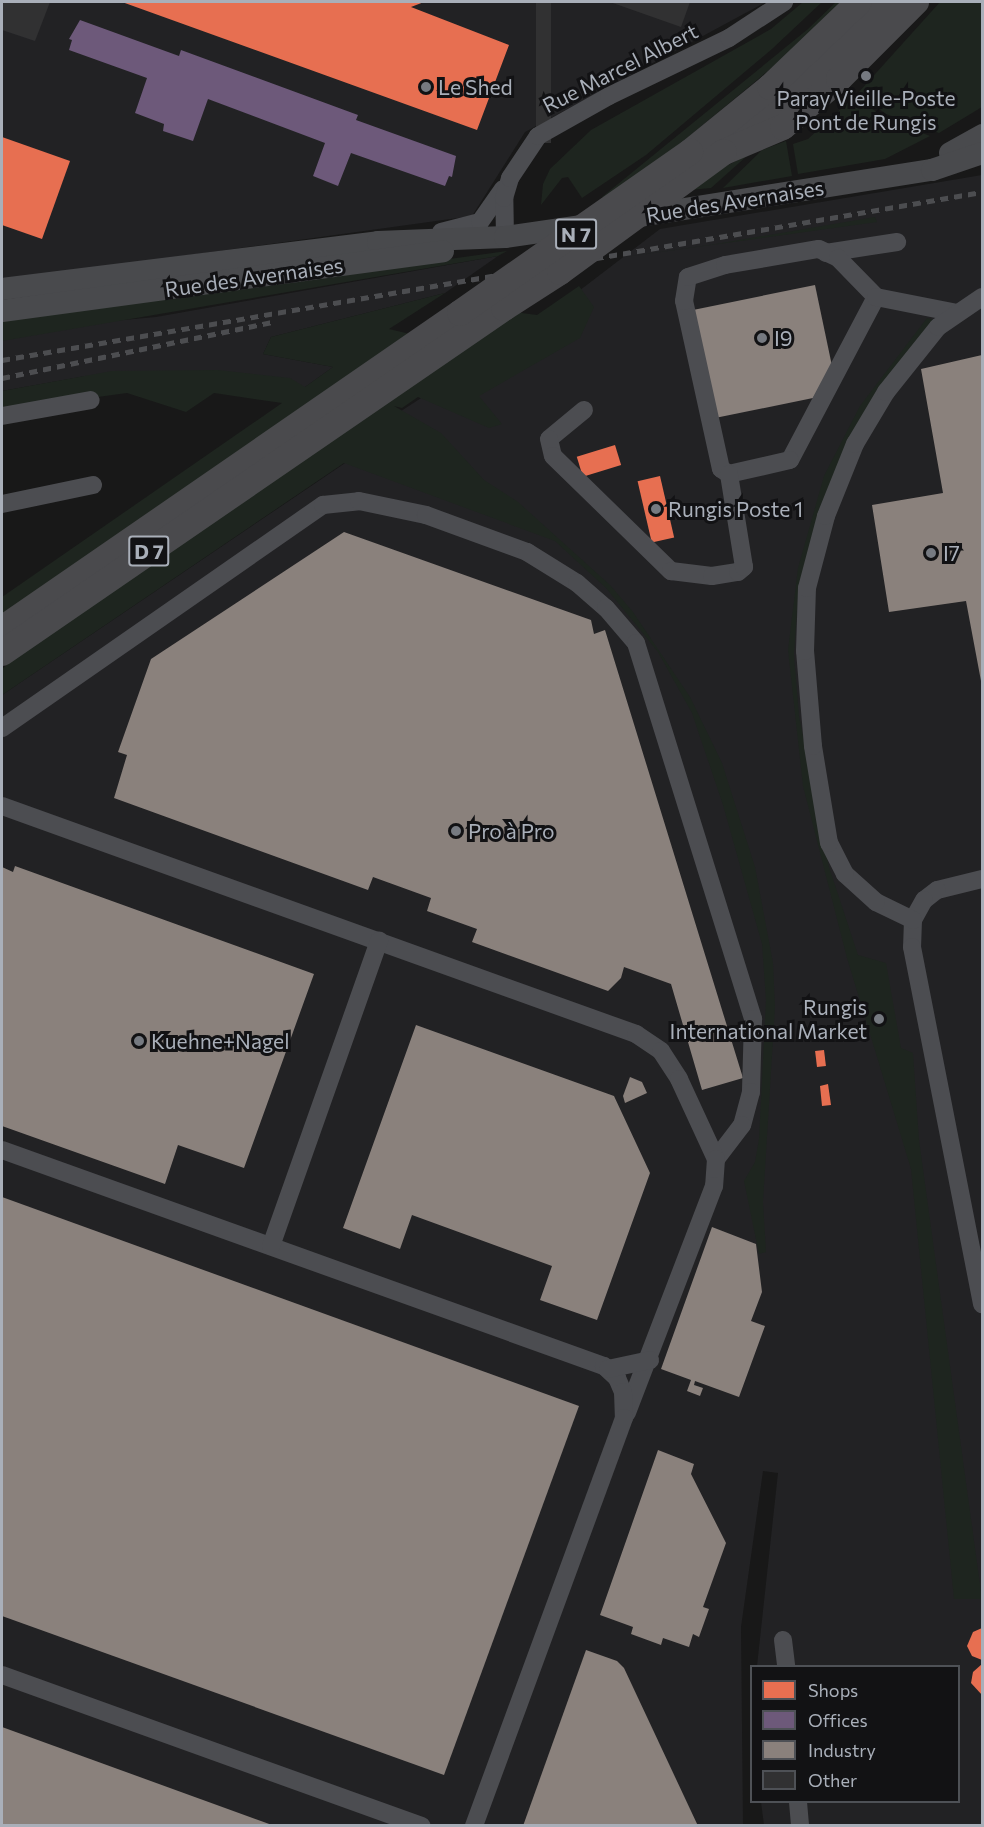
<!DOCTYPE html>
<html>
<head>
<meta charset="utf-8">
<style>
	body { margin:0 }
	#map { position:relative; width:984px; height:1827px; overflow:hidden; background:#181818; font-family:Commissioner,sans-serif }
	div>[style] { position:absolute }
	[style*='--x'] { left:calc(var(--x)*1px); top:calc(var(--y)*1px); width:calc(var(--w)*1px); rotate:calc(var(--a)*1deg) }
	.built>* { inset:0; background:#222224 }
	.green>* { inset:0; background:#1e251f }
	.shops>* { inset:0; background:#e76f51; transform-origin:0 0 }
	.offices>* { inset:0; background:#6d597a }
	.industry>* { inset:0; background:#8a817c }
	.building>* { inset:0; background:#313132; transform-origin:0 0 }
	.minor>* { height:18px; margin:-9px; padding:0 9px; transform-origin:9px; border-radius:9px; background:#4c4d51 }
	.major>* { height:22px; margin:-11px; padding:0 11px; transform-origin:11px; border-radius:11px; background:#494a4d }
	.highway>* { height:26px; margin:-13px; padding:0 13px; transform-origin:13px; border-radius:13px; background:#4a4a4d }
	.rail>* { height:4.5px; margin-top:-2.25px; transform-origin:0; background:repeating-linear-gradient(90deg,#4c4d50 0 8px,transparent 0 14px) }
	.highway-bridge>* { height:26px; margin:-13px; padding:0 13px; transform-origin:13px; border-radius:13px; background:#4a4a4d }
	.dots>* { width:16px; height:16px; translate:-50% -50%; box-sizing:border-box; border:3px solid #121214; border-radius:50% }
	span { translate:-50% -50%; white-space:nowrap; text-align:center; line-height:1.15; -webkit-text-stroke:6px #121214; paint-order:stroke }
	.shield-label span { padding:2px 4px; background:#121214; border:2px solid; border-radius:4px; -webkit-text-stroke-width:0 }
	.shield-label { font-size:20px; color:#a9afb9; font-weight:700 }
	.street-label { font-size:21px; color:#a9afb9 }
	.poi-label { font-size:21px; color:#a9afb9 }
	.left { translate:0 -50%; text-align:left }
	.right { translate:-100% -50%; text-align:right }
	.frame { position:absolute; inset:0; border:3px solid #a9afb9; pointer-events:none }
	.legend { position:absolute; left:750px; top:1665px; width:210px; height:138px; box-sizing:border-box; background:#121214; border:2px solid #4e5156; margin:0; padding:8px 10px; list-style:none; font-size:18px; color:#a9afb9 }
	.legend li { display:flex; align-items:center; gap:12px; height:30px }
	.legend b { width:30px; border:2px solid #4e5156 }
</style>
</head>
<body>
<div id="map">
	<div class="built">
		<div style="clip-path:polygon(2px 2px,766px 2px,525px 132px,472px 216px,9px 280px,2px 277px)"></div>
		<div style="clip-path:polygon(982px 175px,982px 1825px,764px 1825px,761px 1802px,958px 1802px,958px 1666px,757px 1666px,778px 1473px,763px 1471px,741px 1627px,743px 1825px,2px 1826px,2px 695px,391px 432px,375px 428px,541px 320px,660px 229px)"></div>
		<div style="clip-path:polygon(498px 256px,445px 293px,271px 337px,263px 354px,333px 367px,305px 387px,86px 376px,2px 391px,2px 331px,156px 317px)"></div>
	</div>
	<div class="green">
		<div style="clip-path:polygon(803px 2px,822px 2px,772px 49px,646px 155px,582px 198px,568px 177px,562px 178px,541px 205px,543px 184px,550px 169px,591px 130px,771px 29px)"></div>
		<div style="clip-path:polygon(836px 2px,845px 2px,815px 32px,612px 200px,602px 197px,808px 29px)"></div>
		<div style="clip-path:polygon(940px 2px,982px 2px,982px 107px,939px 133px,886px 114px,858px 93px)"></div>
		<div style="clip-path:polygon(855px 96px,886px 119px,930px 136px,885px 159px,798px 174px,793px 144px,808px 139px)"></div>
		<div style="clip-path:polygon(786px 141px,792px 176px,723px 188px,762px 150px)"></div>
		<div style="clip-path:polygon(748px 155px,711px 188px,689px 190px,712px 173px)"></div>
		<div style="clip-path:polygon(875px 217px,877px 222px,618px 258px,716px 244px)"></div>
		<div style="clip-path:polygon(507px 251px,498px 256px,2px 341px,2px 321px)"></div>
		<div style="clip-path:polygon(579px 286px,594px 307px,580px 338px,479px 396px,502px 424px,489px 428px,418px 397px,402px 408px,394px 406px,441px 433px,484px 480px,518px 502px,610px 585px,633px 612px,690px 697px,722px 763px,755px 867px,773px 963px,775px 1007px,763px 1202px,766px 1252px,759px 1254px,744px 1181px,755px 1162px,759px 1139px,766px 1000px,762px 944px,723px 805px,692px 713px,658px 652px,606px 588px,555px 541px,344px 463px,2px 695px,2px 669px,35px 641px,514px 312px,537px 315px)"></div>
		<div style="clip-path:polygon(445px 293px,389px 329px,410px 334px,2px 618px,2px 597px,282px 403px,214px 393px,186px 412px,127px 393px,2px 410px,2px 391px,112px 371px,218px 370px,290px 378px,305px 387px,333px 367px,263px 354px,271px 337px)"></div>
		<div style="clip-path:polygon(927px 318px,934px 320px,894px 368px,798px 596px,794px 655px,799px 716px,829px 867px,858px 955px,886px 963px,901px 1048px,913px 1053px,919px 1140px,982px 1599px,954px 1599px,911px 1169px,847px 958px,803px 786px,788px 650px,798px 568px,824px 476px,860px 406px)"></div>
	</div>
	<div class="shops">
		<div style="clip-path:polygon(122px 2px,424px 2px,411px 7px,509px 45px,477px 130px)"></div>
		<div style="clip-path:polygon(2px 137px,70px 161px,42px 239px,2px 225px)"></div>
		<div style="left:615px;top:445px;width:21px;height:40px;rotate:73deg"></div>
		<div style="left:660px;top:476px;width:63px;height:23px;rotate:77deg"></div>
		<div style="left:824px;top:1050px;width:16px;height:9px;rotate:83deg"></div>
		<div style="clip-path:polygon(828px 1084px,831px 1105px,822px 1106px,820px 1086px)"></div>
		<div style="clip-path:polygon(982px 1628px,982px 1660px,972px 1656px,967px 1646px,973px 1632px)"></div>
		<div style="clip-path:polygon(982px 1664px,982px 1695px,971px 1683px,973px 1672px)"></div>
	</div>
	<div class="offices">
		<div style="clip-path:polygon(80px 20px,179px 56px,181px 50px,358px 115px,356px 120px,456px 156px,452px 177px,449px 176px,445px 186px,351px 153px,338px 186px,313px 176px,325px 143px,208px 99px,193px 141px,163px 131px,164px 124px,135px 113px,147px 78px,69px 50px,72px 40px,69px 39px)"></div>
	</div>
	<div class="industry">
		<div style="clip-path:polygon(815px 285px,832px 366px,813px 398px,715px 418px,693px 310px)"></div>
		<div style="clip-path:polygon(982px 355px,982px 681px,981px 681px,966px 601px,889px 612px,872px 505px,943px 493px,921px 369px)"></div>
		<div style="clip-path:polygon(344px 532px,591px 620px,594px 634px,605px 630px,743px 1078px,702px 1090px,671px 984px,624px 967px,621px 978px,608px 991px,472px 942px,477px 929px,427px 911px,431px 898px,373px 877px,368px 890px,114px 798px,127px 755px,118px 752px,151px 659px)"></div>
		<div style="clip-path:polygon(15px 866px,314px 974px,244px 1168px,178px 1145px,165px 1184px,2px 1126px,2px 867px,13px 872px)"></div>
		<div style="clip-path:polygon(416px 1025px,614px 1096px,650px 1173px,597px 1320px,540px 1300px,552px 1266px,412px 1215px,400px 1249px,343px 1228px)"></div>
		<div style="clip-path:polygon(630px 1077px,642px 1082px,647px 1093px,625px 1103px,623px 1096px)"></div>
		<div style="clip-path:polygon(2px 1197px,579px 1406px,444px 1775px,2px 1616px)"></div>
		<div style="clip-path:polygon(712px 1227px,756px 1244px,762px 1292px,751px 1321px,765px 1326px,739px 1397px,695px 1381px,694px 1385px,703px 1388px,700px 1396px,687px 1391px,691px 1380px,661px 1369px)"></div>
		<div style="clip-path:polygon(658px 1450px,694px 1464px,691px 1474px,726px 1543px,703px 1607px,709px 1609px,699px 1637px,693px 1634px,689px 1647px,663px 1638px,661px 1645px,631px 1634px,633px 1627px,600px 1615px)"></div>
		<div style="clip-path:polygon(586px 1650px,617px 1661px,624px 1668px,698px 1826px,523px 1826px)"></div>
		<div style="clip-path:polygon(2px 1727px,272px 1825px,272px 1826px,2px 1826px)"></div>
	</div>
	<div class="building">
		<div style="clip-path:polygon(2px 2px,50px 2px,35px 41px,2px 30px)"></div>
		<div style="left:536px;top:2px;width:15px;height:141px"></div>
		<div style="clip-path:polygon(610px 2px,690px 2px,681px 27px)"></div>
	</div>
	<div class="minor">
		<div style="--x:441;--y:232;--w:40;--a:-14.4"></div>
		<div style="--x:480;--y:222;--w:40;--a:-55.1"></div>
		<div style="--x:505;--y:237;--w:39;--a:-91"></div>
		<div style="--x:504;--y:198;--w:21;--a:-73"></div>
		<div style="--x:510;--y:178;--w:50;--a:-56.3"></div>
		<div style="--x:538;--y:136;--w:81;--a:-29.4"></div>
		<div style="--x:609;--y:96;--w:133;--a:-25.8"></div>
		<div style="--x:729;--y:38;--w:66;--a:-33.2"></div>
		<div style="--x:826;--y:253;--w:72;--a:-8.8"></div>
		<div style="--x:876;--y:297;--w:184;--a:117.8"></div>
		<div style="--x:790;--y:460;--w:63;--a:167.1"></div>
		<div style="--x:729;--y:474;--w:9;--a:-148"></div>
		<div style="--x:721;--y:469;--w:172;--a:-102.4"></div>
		<div style="--x:684;--y:301;--w:24;--a:-81"></div>
		<div style="--x:688;--y:277;--w:39;--a:-18"></div>
		<div style="--x:725;--y:265;--w:95;--a:-9.7"></div>
		<div style="--x:819;--y:249;--w:21;--a:25"></div>
		<div style="--x:838;--y:258;--w:54;--a:45.7"></div>
		<div style="--x:876;--y:297;--w:83;--a:11.2"></div>
		<div style="--x:584;--y:410;--w:45;--a:140.4"></div>
		<div style="--x:549;--y:439;--w:17;--a:77"></div>
		<div style="--x:553;--y:456;--w:165;--a:44.3"></div>
		<div style="--x:671;--y:571;--w:41;--a:7"></div>
		<div style="--x:712;--y:576;--w:26;--a:-9"></div>
		<div style="--x:738;--y:572;--w:8;--a:-40"></div>
		<div style="--x:744;--y:567;--w:94;--a:-99.2"></div>
		<div style="--x:2;--y:416;--w:90;--a:-10.2"></div>
		<div style="--x:2;--y:504;--w:93;--a:-11.8"></div>
		<div style="--x:2;--y:728;--w:391;--a:-34.8"></div>
		<div style="--x:323;--y:505;--w:36;--a:-6"></div>
		<div style="--x:359;--y:501;--w:68;--a:11.8"></div>
		<div style="--x:426;--y:515;--w:108;--a:20.1"></div>
		<div style="--x:527;--y:552;--w:59;--a:31.8"></div>
		<div style="--x:577;--y:583;--w:38;--a:41"></div>
		<div style="--x:606;--y:608;--w:46;--a:49.4"></div>
		<div style="--x:636;--y:643;--w:394;--a:72.7"></div>
		<div style="--x:753;--y:1019;--w:73;--a:91.6"></div>
		<div style="--x:751;--y:1092;--w:34;--a:105"></div>
		<div style="--x:742;--y:1125;--w:43;--a:127.4"></div>
		<div style="--x:2;--y:806;--w:674;--a:19.78"></div>
		<div style="--x:636;--y:1034;--w:30;--a:34"></div>
		<div style="--x:661;--y:1051;--w:33;--a:57"></div>
		<div style="--x:679;--y:1079;--w:88;--a:65.2"></div>
		<div style="--x:716;--y:1159;--w:27;--a:94"></div>
		<div style="--x:714;--y:1186;--w:243;--a:111"></div>
		<div style="--x:982;--y:879;--w:46;--a:166.3"></div>
		<div style="--x:937;--y:890;--w:16;--a:142"></div>
		<div style="--x:924;--y:900;--w:23;--a:119"></div>
		<div style="--x:913;--y:920;--w:27;--a:92"></div>
		<div style="--x:912;--y:947;--w:364;--a:78.9"></div>
		<div style="--x:913;--y:920;--w:41;--a:-154.1"></div>
		<div style="--x:876;--y:902;--w:42;--a:-137.9"></div>
		<div style="--x:845;--y:874;--w:35;--a:-117"></div>
		<div style="--x:829;--y:843;--w:98;--a:-99.4"></div>
		<div style="--x:813;--y:746;--w:95;--a:-94.8"></div>
		<div style="--x:805;--y:651;--w:63;--a:-88.2"></div>
		<div style="--x:807;--y:588;--w:74;--a:-75.2"></div>
		<div style="--x:826;--y:516;--w:78;--a:-68.1"></div>
		<div style="--x:855;--y:444;--w:61;--a:-59.2"></div>
		<div style="--x:886;--y:392;--w:83;--a:-51.3"></div>
		<div style="--x:938;--y:327;--w:53;--a:-34.3"></div>
		<div style="--x:2;--y:1150;--w:640;--a:19.74"></div>
		<div style="--x:604;--y:1366;--w:18;--a:43"></div>
		<div style="--x:617;--y:1378;--w:15;--a:67"></div>
		<div style="--x:623;--y:1392;--w:26;--a:88"></div>
		<div style="--x:624;--y:1418;--w:435;--a:110.2"></div>
		<div style="--x:271;--y:1246;--w:324;--a:-70.5"></div>
		<div style="--x:608;--y:1369;--w:43;--a:-12.1"></div>
		<div style="--x:783;--y:1640;--w:26;--a:83"></div>
		<div style="--x:2;--y:1675;--w:446;--a:19.8"></div>
		<div style="--x:798;--y:1802;--w:24;--a:85"></div>
	</div>
	<div class="major">
		<div style="--x:950;--y:153;--w:37;--a:-29"></div>
		<div style="--x:634;--y:217;--w:302;--a:-9"></div>
		<div style="--x:932;--y:170;--w:53;--a:-18.8"></div>
		<div style="--x:2;--y:289;--w:379;--a:-7.1"></div>
		<div style="--x:378;--y:242;--w:127;--a:-2.3"></div>
		<div style="--x:505;--y:237;--w:83;--a:-8.3"></div>
		<div style="--x:2;--y:311;--w:445;--a:-7.7"></div>
	</div>
	<div class="highway">
		<div style="--x:743;--y:136;--w:57;--a:-40.1"></div>
		<div style="--x:787;--y:99;--w:141;--a:-43.3"></div>
		<div style="--x:690;--y:152;--w:103;--a:-39.1"></div>
		<div style="--x:770;--y:87;--w:123;--a:-43.7"></div>
		<div style="--x:724;--y:152;--w:64;--a:-23"></div>
		<div style="--x:783;--y:127;--w:74;--a:-40.6"></div>
		<div style="--x:839;--y:79;--w:109;--a:-45"></div>
		<div style="--x:2;--y:629;--w:556;--a:-34.6"></div>
		<div style="--x:2;--y:653;--w:609;--a:-34.5"></div>
	</div>
	<div class="rail">
		<div style="--x:2;--y:360;--w:994;--a:-9.73"></div>
		<div style="--x:2;--y:378;--w:276;--a:-11.7"></div>
	</div>
	<div class="highway-bridge">
		<div style="--x:504;--y:308;--w:67;--a:-32.7"></div>
		<div style="--x:560;--y:272;--w:203;--a:-36.2"></div>
		<div style="--x:460;--y:313;--w:281;--a:-35"></div>
	</div>
	<div class="dots">
		<div style="left:866px;top:76px;background:#767a81"></div>
		<div style="left:426px;top:87px;background:#767a81"></div>
		<div style="left:762px;top:338px;background:#767a81"></div>
		<div style="left:656px;top:509px;background:#767a81"></div>
		<div style="left:931px;top:553px;background:#767a81"></div>
		<div style="left:456px;top:831px;background:#767a81"></div>
		<div style="left:879px;top:1019px;background:#767a81"></div>
		<div style="left:139px;top:1041px;background:#767a81"></div>
	</div>
	<div class="shield-label">
		<span style="left:576px;top:234px">N 7</span>
		<span style="left:149px;top:551px">D 7</span>
	</div>
	<div class="street-label">
		<span style="left:620px;top:68px;rotate:-27deg">Rue Marcel Albert</span>
		<span style="left:735px;top:201px;rotate:-9deg">Rue des Avernaises</span>
		<span style="left:254px;top:277px;rotate:-8deg">Rue des Avernaises</span>
	</div>
	<div class="poi-label">
		<span class="left" style="left:438px;top:87px">Le Shed</span>
		<span style="left:866px;top:110px">Paray Vieille-Poste<br>Pont de Rungis</span>
		<span class="left" style="left:774px;top:338px">I9</span>
		<span class="left" style="left:668px;top:509px">Rungis Poste 1</span>
		<span class="left" style="left:943px;top:553px">I7</span>
		<span class="left" style="left:468px;top:831px">Pro à Pro</span>
		<span class="right" style="left:867px;top:1019px">Rungis<br>International Market</span>
		<span class="left" style="left:151px;top:1041px">Kuehne+Nagel</span>
	</div>
	<div class="frame"></div>
	<ul class="legend">
	<li><b style="height:16px;background:#e76f51"></b>Shops</li>
	<li><b style="height:16px;background:#6d597a"></b>Offices</li>
	<li><b style="height:16px;background:#8a817c"></b>Industry</li>
	<li><b style="height:16px;background:#313132"></b>Other</li>
	</ul>
</div>
</body>
</html>
